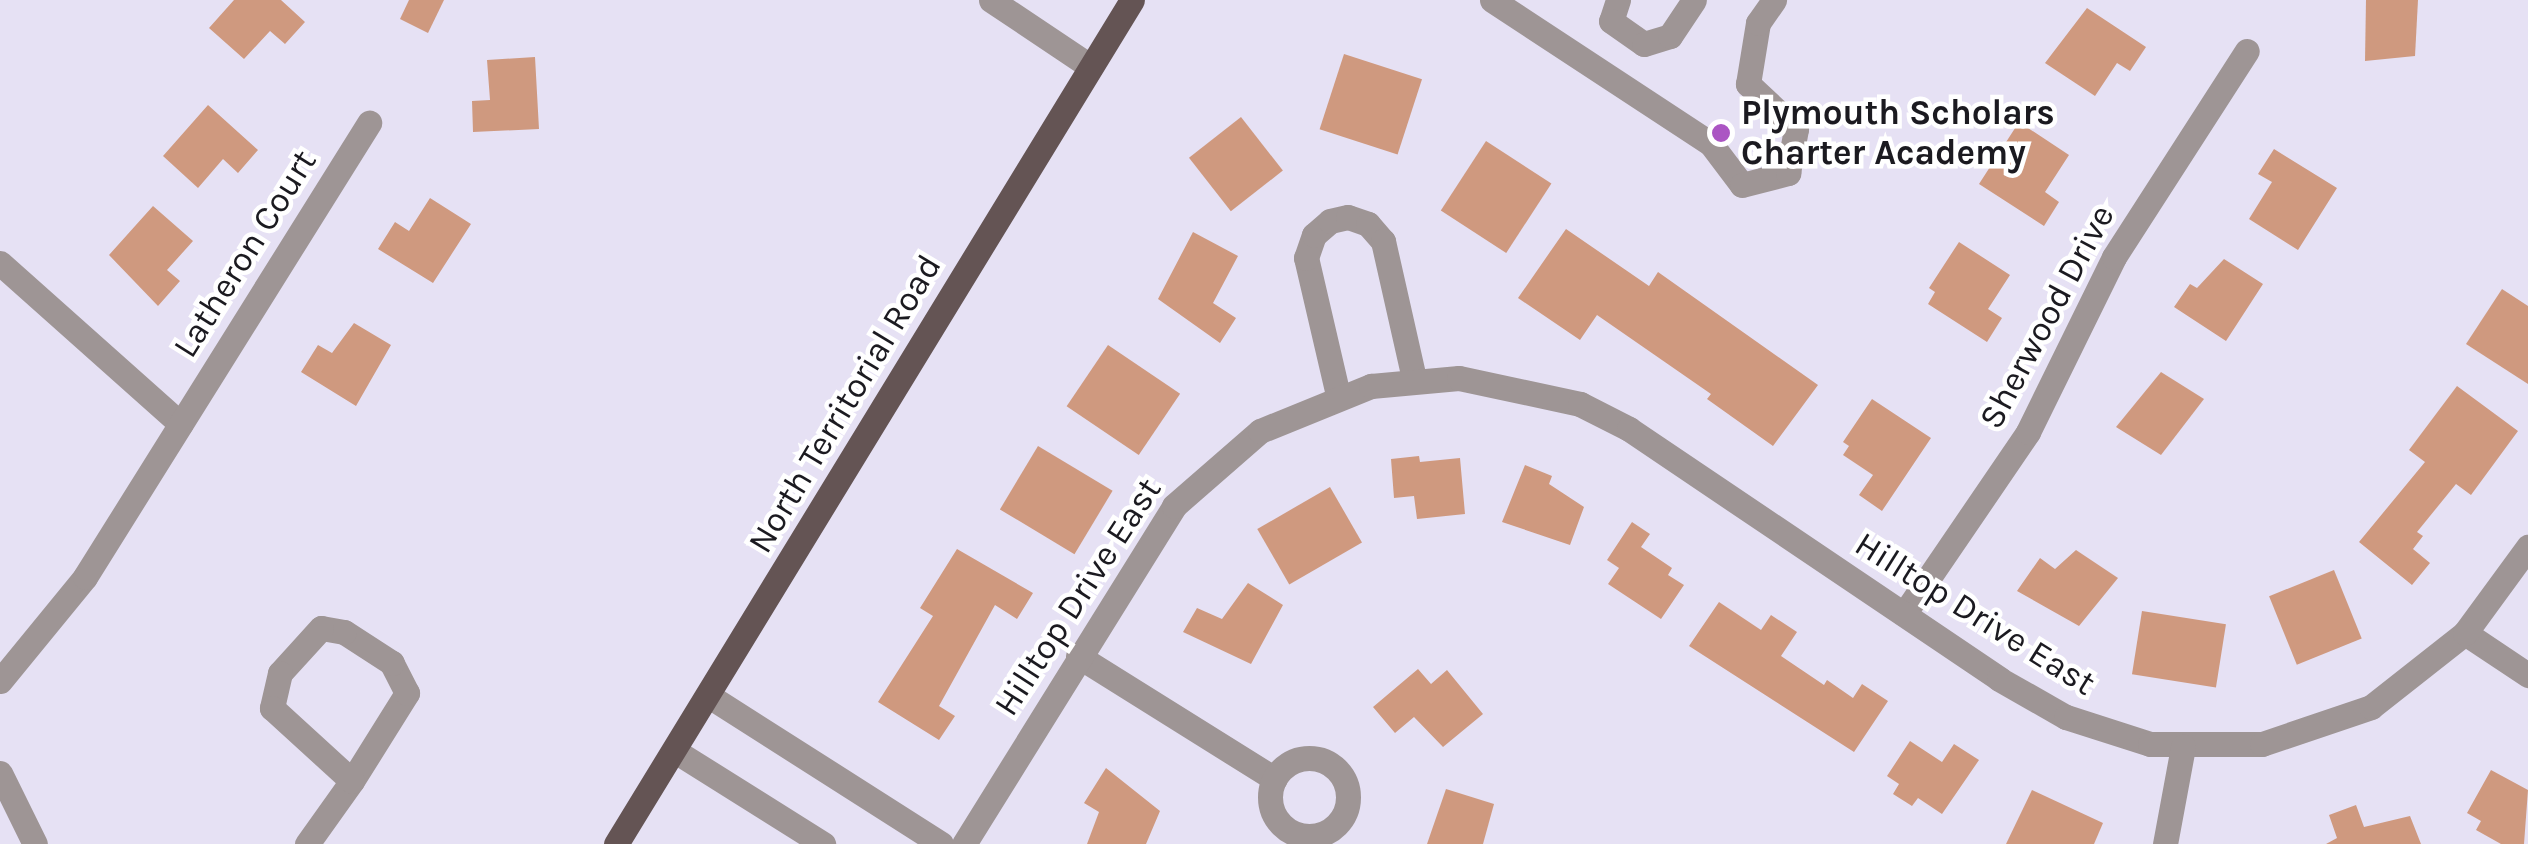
<!DOCTYPE html>
<html>
<head>
<meta charset="utf-8">
<style>
	body { margin:0 }
	#map { position:relative; width:2528px; height:844px; overflow:hidden; background:#e6e1f4; font-family:Karla,sans-serif }
	div>[style] { position:absolute }
	[style*='--x'] { left:calc(var(--x)*1px); top:calc(var(--y)*1px); width:calc(var(--w)*1px); rotate:calc(var(--a)*1deg) }
	.building>* { inset:0; background:#cf997f; transform-origin:0 0 }
	.minor>* { height:25px; margin:-12.5px; padding:0 12.5px; transform-origin:12.5px; border-radius:12.5px; background:#9e9595 }
	.minor>.ring { margin:-12.5px; padding:0; box-sizing:content-box; background:none; border:25px solid #9e9595; border-radius:50% }
	.major>* { height:25px; margin:-12.5px; padding:0 12.5px; transform-origin:12.5px; border-radius:12.5px; background:#645454 }
	.dots>* { width:28px; height:28px; translate:-50% -50%; box-sizing:border-box; border:5px solid #fff; border-radius:50% }
	span { translate:-50% -50%; white-space:nowrap; text-align:center; line-height:1.15; -webkit-text-stroke:9px #fff; paint-order:stroke }
	.poi-label { font-size:35px; color:#1b1a20; font-weight:700 }
	.left { translate:0 -50%; text-align:left }
	.street-label { font-size:35px; color:#1b1a20 }
</style>
</head>
<body>
<div id="map">
	<div class="building">
		<div style="clip-path:polygon(234px 0,281px 0,305px 22px,285px 44px,270px 31px,244px 59px,209px 28px)"></div>
		<div style="clip-path:polygon(409px 0,444px 0,428px 33px,400px 19px)"></div>
		<div style="clip-path:polygon(2366px 0,2418px 0,2415px 56px,2365px 61px)"></div>
		<div style="clip-path:polygon(2087px 8px,2146px 47px,2130px 71px,2117px 63px,2095px 96px,2045px 63px)"></div>
		<div style="left:1344px;top:54px;width:82px;height:79px;rotate:18deg"></div>
		<div style="clip-path:polygon(535px 57px,539px 129px,473px 132px,472px 101px,490px 100px,487px 60px)"></div>
		<div style="clip-path:polygon(208px 105px,258px 150px,238px 173px,223px 159px,198px 188px,163px 156px)"></div>
		<div style="left:1241px;top:117px;width:68px;height:66px;rotate:52deg"></div>
		<div style="clip-path:polygon(2019px 122px,2069px 155px,2045px 192px,2059px 202px,2044px 226px,1979px 184px)"></div>
		<div style="left:1486px;top:141px;width:78px;height:83px;rotate:33deg"></div>
		<div style="clip-path:polygon(2274px 149px,2337px 188px,2298px 250px,2249px 219px,2272px 182px,2258px 174px)"></div>
		<div style="clip-path:polygon(430px 198px,471px 224px,433px 283px,378px 249px,395px 222px,409px 231px)"></div>
		<div style="clip-path:polygon(153px 206px,193px 241px,167px 270px,180px 281px,158px 306px,109px 255px)"></div>
		<div style="clip-path:polygon(1566px 229px,1649px 286px,1658px 272px,1818px 385px,1773px 446px,1707px 399px,1711px 394px,1597px 315px,1580px 340px,1518px 298px)"></div>
		<div style="clip-path:polygon(1193px 232px,1238px 256px,1213px 303px,1236px 318px,1220px 343px,1158px 299px)"></div>
		<div style="clip-path:polygon(1959px 242px,2010px 275px,1988px 309px,2002px 318px,1987px 342px,1928px 304px,1935px 292px,1929px 288px)"></div>
		<div style="clip-path:polygon(2224px 259px,2263px 284px,2226px 341px,2174px 307px,2190px 284px,2197px 288px)"></div>
		<div style="clip-path:polygon(2502px 289px,2528px 306px,2528px 384px,2466px 344px)"></div>
		<div style="clip-path:polygon(354px 323px,391px 345px,356px 406px,301px 372px,318px 345px,332px 353px)"></div>
		<div style="left:1108px;top:345px;width:87px;height:74px;rotate:34deg"></div>
		<div style="clip-path:polygon(2161px 372px,2204px 399px,2161px 455px,2116px 427px)"></div>
		<div style="clip-path:polygon(2457px 386px,2518px 431px,2471px 495px,2456px 484px,2417px 532px,2423px 536px,2413px 549px,2430px 563px,2412px 585px,2359px 542px,2425px 462px,2409px 450px)"></div>
		<div style="clip-path:polygon(1872px 399px,1931px 438px,1882px 511px,1859px 495px,1873px 475px,1843px 455px,1849px 446px,1843px 442px)"></div>
		<div style="left:1038px;top:446px;width:87px;height:74px;rotate:31deg"></div>
		<div style="clip-path:polygon(1419px 456px,1420px 462px,1460px 458px,1465px 514px,1417px 519px,1414px 496px,1394px 498px,1391px 459px)"></div>
		<div style="clip-path:polygon(1525px 465px,1552px 476px,1549px 484px,1584px 507px,1570px 545px,1502px 522px)"></div>
		<div style="left:1330px;top:487px;width:64px;height:84px;rotate:60deg"></div>
		<div style="clip-path:polygon(1632px 522px,1650px 534px,1641px 547px,1672px 568px,1668px 575px,1684px 585px,1661px 619px,1608px 584px,1619px 568px,1607px 560px)"></div>
		<div style="clip-path:polygon(957px 549px,1033px 593px,1017px 619px,995px 605px,939px 706px,955px 716px,939px 740px,878px 702px,933px 616px,920px 608px)"></div>
		<div style="clip-path:polygon(2076px 550px,2118px 578px,2079px 626px,2017px 591px,2040px 558px,2055px 569px)"></div>
		<div style="left:2334px;top:570px;width:74px;height:70px;rotate:68deg"></div>
		<div style="clip-path:polygon(1248px 583px,1283px 605px,1251px 664px,1183px 632px,1197px 608px,1222px 619px)"></div>
		<div style="clip-path:polygon(1719px 602px,1761px 630px,1771px 615px,1797px 632px,1781px 656px,1824px 685px,1827px 680px,1853px 698px,1862px 684px,1888px 701px,1854px 752px,1689px 646px)"></div>
		<div style="left:2142px;top:611px;width:85px;height:64px;rotate:9deg"></div>
		<div style="clip-path:polygon(1418px 669px,1431px 684px,1447px 670px,1483px 714px,1443px 747px,1414px 717px,1395px 733px,1373px 707px)"></div>
		<div style="clip-path:polygon(1910px 741px,1942px 762px,1954px 744px,1979px 760px,1942px 814px,1918px 798px,1912px 806px,1893px 794px,1899px 784px,1887px 776px)"></div>
		<div style="clip-path:polygon(1106px 768px,1160px 811px,1146px 844px,1087px 844px,1099px 812px,1084px 803px)"></div>
		<div style="clip-path:polygon(2491px 770px,2528px 790px,2524px 844px,2501px 844px,2476px 830px,2481px 821px,2467px 813px)"></div>
		<div style="clip-path:polygon(1446px 789px,1494px 804px,1483px 844px,1427px 844px)"></div>
		<div style="clip-path:polygon(2032px 790px,2103px 823px,2094px 844px,2006px 844px)"></div>
		<div style="clip-path:polygon(2356px 805px,2364px 827px,2410px 816px,2421px 844px,2326px 844px,2337px 838px,2329px 815px)"></div>
	</div>
	<div class="minor">
		<div style="--x:991;--y:0;--w:120;--a:33.8"></div>
		<div style="--x:1492;--y:0;--w:262;--a:33.3"></div>
		<div style="--x:1711;--y:144;--w:51;--a:52.9"></div>
		<div style="--x:1742;--y:185;--w:48;--a:-14.6"></div>
		<div style="--x:1788;--y:173;--w:45;--a:-79.7"></div>
		<div style="--x:1796;--y:129;--w:66;--a:-136.8"></div>
		<div style="--x:1748;--y:84;--w:62;--a:-80.7"></div>
		<div style="--x:1758;--y:23;--w:28;--a:-55"></div>
		<div style="--x:1618;--y:0;--w:22;--a:108"></div>
		<div style="--x:1611;--y:21;--w:40;--a:34.9"></div>
		<div style="--x:1644;--y:44;--w:27;--a:-17"></div>
		<div style="--x:1670;--y:36;--w:43;--a:-56.3"></div>
		<div style="--x:0;--y:263;--w:242;--a:41.7"></div>
		<div style="--x:1338;--y:395;--w:141;--a:-103.1"></div>
		<div style="--x:1306;--y:258;--w:24;--a:-71"></div>
		<div style="--x:1314;--y:235;--w:21;--a:-41"></div>
		<div style="--x:1330;--y:221;--w:18;--a:-13"></div>
		<div style="--x:1348;--y:217;--w:21;--a:19"></div>
		<div style="--x:1368;--y:224;--w:23;--a:49"></div>
		<div style="--x:1383;--y:241;--w:141;--a:77.3"></div>
		<div style="--x:1904;--y:614;--w:220;--a:-55.7"></div>
		<div style="--x:2028;--y:432;--w:195;--a:-63.8"></div>
		<div style="--x:2114;--y:257;--w:245;--a:-57.2"></div>
		<div style="--x:2465;--y:633;--w:76;--a:33.7"></div>
		<div style="--x:1078;--y:656;--w:232;--a:32"></div>
		<div style="--x:0;--y:681;--w:134;--a:-50.7"></div>
		<div style="--x:85;--y:577;--w:536;--a:-57.97"></div>
		<div style="--x:709;--y:696;--w:275;--a:32.5"></div>
		<div style="--x:675;--y:751;--w:175;--a:32.1"></div>
		<div class="ring" style="left:1270px;top:758px;width:53px;height:53px"></div>
		<div style="--x:0;--y:773;--w:79;--a:63.8"></div>
		<div style="--x:307;--y:844;--w:77;--a:-54.5"></div>
		<div style="--x:352;--y:781;--w:104;--a:-58"></div>
		<div style="--x:407;--y:693;--w:34;--a:-117"></div>
		<div style="--x:392;--y:663;--w:57;--a:-147.1"></div>
		<div style="--x:344;--y:632;--w:23;--a:-170"></div>
		<div style="--x:321;--y:628;--w:61;--a:132.3"></div>
		<div style="--x:280;--y:673;--w:36;--a:103"></div>
		<div style="--x:272;--y:708;--w:108;--a:42.4"></div>
		<div style="--x:964;--y:844;--w:398;--a:-58.1"></div>
		<div style="--x:1174;--y:506;--w:114;--a:-41.1"></div>
		<div style="--x:1260;--y:431;--w:120;--a:-22.1"></div>
		<div style="--x:1371;--y:386;--w:88;--a:-5.2"></div>
		<div style="--x:1459;--y:378;--w:124;--a:12.1"></div>
		<div style="--x:1580;--y:404;--w:55;--a:27"></div>
		<div style="--x:1629;--y:429;--w:447;--a:34"></div>
		<div style="--x:1999;--y:679;--w:77;--a:29.6"></div>
		<div style="--x:2066;--y:717;--w:88;--a:17.8"></div>
		<div style="--x:2150;--y:744;--w:112;--a:0"></div>
		<div style="--x:2262;--y:744;--w:115;--a:-18.7"></div>
		<div style="--x:2371;--y:707;--w:120;--a:-38.2"></div>
		<div style="--x:2465;--y:633;--w:107;--a:-53.8"></div>
		<div style="--x:2165;--y:844;--w:99;--a:-79.5"></div>
	</div>
	<div class="major">
		<div style="--x:616;--y:844;--w:989;--a:-58.56"></div>
	</div>
	<div class="dots">
		<div style="left:1721px;top:133px;background:#ab55c3"></div>
	</div>
	<div class="poi-label">
		<span class="left" style="left:1741px;top:133px">Plymouth Scholars<br>Charter Academy</span>
	</div>
	<div class="street-label">
		<span style="left:245px;top:254px;rotate:-58deg">Latheron Court</span>
		<span style="left:2047px;top:317px;rotate:-62deg">Sherwood Drive</span>
		<span style="left:845px;top:404px;rotate:-59deg">North Territorial Road</span>
		<span style="left:1078px;top:597px;rotate:-57deg">Hilltop Drive East</span>
		<span style="left:1975px;top:614px;rotate:32deg">Hilltop Drive East</span>
	</div>
</div>
</body>
</html>
